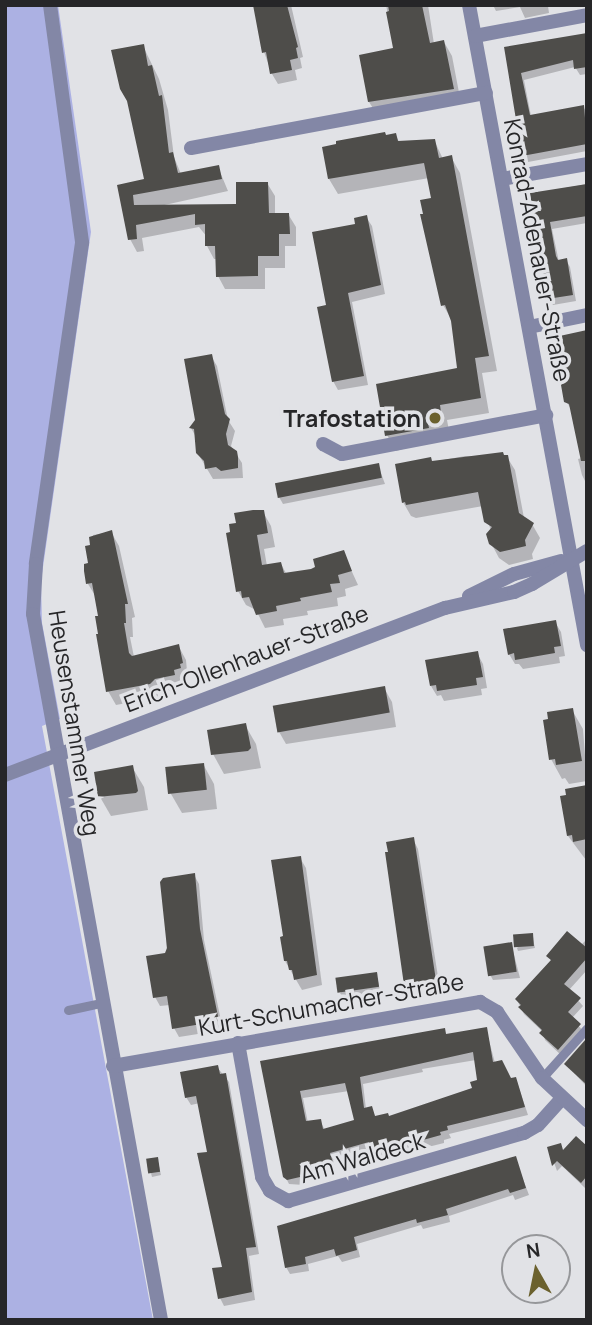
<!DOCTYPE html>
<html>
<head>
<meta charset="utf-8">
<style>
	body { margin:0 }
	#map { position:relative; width:592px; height:1325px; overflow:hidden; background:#e1e2e6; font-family:Manrope,sans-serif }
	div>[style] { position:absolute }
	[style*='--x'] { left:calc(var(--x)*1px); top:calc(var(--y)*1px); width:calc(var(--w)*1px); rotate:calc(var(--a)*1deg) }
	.green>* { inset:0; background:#acb1e3 }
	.shadow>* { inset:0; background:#0003 }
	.building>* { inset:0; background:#4e4d4a; transform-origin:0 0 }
	.service>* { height:9px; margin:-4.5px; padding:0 4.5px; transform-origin:4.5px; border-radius:4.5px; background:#8387a6 }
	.minor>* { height:14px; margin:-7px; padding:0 7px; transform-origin:7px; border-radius:7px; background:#8387a6 }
	.tertiary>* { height:14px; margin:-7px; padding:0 7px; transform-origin:7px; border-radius:7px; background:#8387a6 }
	.dots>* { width:19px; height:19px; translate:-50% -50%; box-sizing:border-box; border:4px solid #e1e2e6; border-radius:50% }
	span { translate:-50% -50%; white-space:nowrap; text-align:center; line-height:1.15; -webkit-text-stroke:7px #e1e2e6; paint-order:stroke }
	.street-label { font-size:23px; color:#262628 }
	.poi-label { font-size:23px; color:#262628; font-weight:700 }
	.right { translate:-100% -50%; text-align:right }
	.frame { position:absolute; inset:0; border:7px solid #262628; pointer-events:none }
	.north { position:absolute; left:501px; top:1234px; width:70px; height:70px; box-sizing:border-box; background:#e1e2e6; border:2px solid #96979a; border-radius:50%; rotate:351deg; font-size:19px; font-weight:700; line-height:28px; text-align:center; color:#262628 }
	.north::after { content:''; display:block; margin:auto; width:24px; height:32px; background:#6b612e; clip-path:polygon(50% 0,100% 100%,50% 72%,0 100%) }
</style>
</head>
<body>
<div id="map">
	<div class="green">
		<div style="clip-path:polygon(5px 5px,58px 5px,91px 232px,41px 581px,42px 623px,60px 719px,42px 726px,153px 1320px,5px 1320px)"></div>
	</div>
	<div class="shadow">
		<div style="clip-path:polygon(255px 5px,291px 5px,303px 57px,300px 58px,302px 68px,295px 70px,297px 80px,278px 84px,272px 74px,264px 52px)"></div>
		<div style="clip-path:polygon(386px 5px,428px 5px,434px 44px,444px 42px,452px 56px,461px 103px,378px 116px,369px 102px,361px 56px,395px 50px)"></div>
		<div style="clip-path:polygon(493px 5px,553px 5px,548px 6px,549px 13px,525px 18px,520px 7px,496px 11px)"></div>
		<div style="clip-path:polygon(587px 34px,587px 74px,580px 75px,575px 67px,524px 80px,531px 116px,583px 107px,587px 112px,587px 151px,528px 162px,524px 155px,506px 48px)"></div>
		<div style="clip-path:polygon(143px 46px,159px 79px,168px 110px,174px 157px,181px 174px,218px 167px,228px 191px,160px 206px,238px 205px,267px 183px,275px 196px,275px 215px,288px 214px,296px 227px,296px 246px,285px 246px,285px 268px,265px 268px,265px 289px,225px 289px,218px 276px,217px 259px,214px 259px,207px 246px,207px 237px,199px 227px,142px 238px,144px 251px,137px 252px,130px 239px,119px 186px,146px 181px)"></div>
		<div style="clip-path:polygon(395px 135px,400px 143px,434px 140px,443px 159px,451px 157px,460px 173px,497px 371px,482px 373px,489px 413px,447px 420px,450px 436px,396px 451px,387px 435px,459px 370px,453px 322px,443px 305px,429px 178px,338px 194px,329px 179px,386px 136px)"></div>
		<div style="clip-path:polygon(587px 184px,587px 223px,552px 229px,559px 262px,566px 260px,570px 267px,576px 301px,553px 305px,549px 299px,532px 194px)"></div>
		<div style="clip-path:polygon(366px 217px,372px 226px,385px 294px,352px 302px,368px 385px,338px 390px,333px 381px,357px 225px)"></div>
		<div style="clip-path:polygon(587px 333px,587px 483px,586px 483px,582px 475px,578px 459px,582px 458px,571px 409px,566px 401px)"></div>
		<div style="clip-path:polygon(211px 356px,217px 366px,228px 420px,235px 431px,231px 446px,242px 463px,243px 478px,213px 479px,197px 452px,196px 437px,191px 428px,197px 420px)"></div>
		<div style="clip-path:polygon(465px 456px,507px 457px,515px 470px,524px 518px,532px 524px,540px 538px,532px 554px,533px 559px,509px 565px,499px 558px,491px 543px,491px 531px,483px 506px,416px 518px,411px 516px,403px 502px,432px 462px)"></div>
		<div style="clip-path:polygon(378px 465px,385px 484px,283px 504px,279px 497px,277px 485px)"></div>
		<div style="clip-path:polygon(263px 512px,271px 526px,275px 547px,264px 549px,267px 566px,281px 564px,287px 575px,311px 570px,343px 552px,358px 585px,345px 589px,346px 596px,337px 598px,338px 606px,307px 611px,308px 615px,283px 619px,284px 625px,265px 628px,256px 610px,246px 605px,238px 591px)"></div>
		<div style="clip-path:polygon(111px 532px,119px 546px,135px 617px,132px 618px,133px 637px,130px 637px,134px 657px,179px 647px,186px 660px,188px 682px,180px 684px,181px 689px,163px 692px,158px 697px,116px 705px,108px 691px,100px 617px,96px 597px,88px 584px,93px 535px)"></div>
		<div style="clip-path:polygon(555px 622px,561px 632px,565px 656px,559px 657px,560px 663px,523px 669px,519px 664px,515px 664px,509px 654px)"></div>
		<div style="clip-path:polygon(477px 653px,483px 664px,487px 688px,481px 689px,482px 695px,444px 701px,441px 695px,437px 696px,431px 686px)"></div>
		<div style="clip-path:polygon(384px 688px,392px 702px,396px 727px,286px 744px,278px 730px)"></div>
		<div style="clip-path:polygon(572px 710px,583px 729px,587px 781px,569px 784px,565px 778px,562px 779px,551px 759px)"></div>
		<div style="clip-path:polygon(245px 725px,256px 744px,261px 768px,224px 774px,213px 754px)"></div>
		<div style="clip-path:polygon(203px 764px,214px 784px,217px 809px,182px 813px,171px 794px,167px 771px)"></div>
		<div style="clip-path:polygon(132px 767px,144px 787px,148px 810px,111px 816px,100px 797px)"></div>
		<div style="clip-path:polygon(587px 787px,587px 860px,586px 860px,568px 836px,562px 797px)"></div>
		<div style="clip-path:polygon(413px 839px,418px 849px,441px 996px,429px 998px,425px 991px,411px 994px,406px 984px)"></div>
		<div style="clip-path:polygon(300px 858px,306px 868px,322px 985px,302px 990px,285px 961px,285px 938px)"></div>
		<div style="clip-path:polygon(194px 875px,199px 884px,204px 940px,223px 1030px,179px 1037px,174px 1028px,170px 1005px,160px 1006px,155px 997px,167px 955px,166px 933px)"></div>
		<div style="clip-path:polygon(532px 935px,535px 948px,518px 951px,517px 948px)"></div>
		<div style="clip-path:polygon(587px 939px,587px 970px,569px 990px,583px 1006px,572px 1018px,584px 1032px,562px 1056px,545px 1040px,543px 1032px,524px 1014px,517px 1000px,552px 962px,548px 956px,581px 945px)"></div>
		<div style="clip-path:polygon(511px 943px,520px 978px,493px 980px,489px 973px)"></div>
		<div style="clip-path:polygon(376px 974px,381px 994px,344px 999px,340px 993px)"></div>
		<div style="clip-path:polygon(evenodd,486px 1029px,495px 1063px,511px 1080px,516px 1079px,528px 1115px,449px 1134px,451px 1138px,444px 1140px,444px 1143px,428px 1147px,425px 1145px,378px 1158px,373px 1149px,333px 1160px,337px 1174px,306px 1181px,304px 1185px,289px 1184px,285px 1176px,262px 1063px,444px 1030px,447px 1035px,486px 1029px,476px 1060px,479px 1081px,474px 1089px,389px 1117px,376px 1118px,371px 1108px,366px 1109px,363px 1084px,423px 1072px,422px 1069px,476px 1060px,486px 1029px,349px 1091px,357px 1121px,325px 1130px,320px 1121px,308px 1123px,303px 1098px,349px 1091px)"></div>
		<div style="clip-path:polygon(587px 1041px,587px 1087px,566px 1064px)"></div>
		<div style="clip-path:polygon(217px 1067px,229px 1082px,259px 1254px,249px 1256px,255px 1300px,224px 1306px,220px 1298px,224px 1268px,209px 1153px,200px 1103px,191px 1105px,186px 1097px)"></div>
		<div style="clip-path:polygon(549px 1148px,564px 1151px,587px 1148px,585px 1188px,562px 1166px,557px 1171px)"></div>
		<div style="clip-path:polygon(515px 1158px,529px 1195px,515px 1200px,513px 1195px,449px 1216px,450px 1222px,423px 1229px,421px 1225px,357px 1244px,360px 1257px,342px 1262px,338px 1256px,308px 1264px,309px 1271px,290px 1274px,286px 1267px,279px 1227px)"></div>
		<div style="clip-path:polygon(148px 1161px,158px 1162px,161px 1175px,152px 1177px)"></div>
	</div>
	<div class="building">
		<div style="clip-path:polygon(253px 5px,287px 5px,298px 47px,296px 48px,298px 58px,290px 60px,292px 70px,270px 74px,266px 52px,262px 53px)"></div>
		<div style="clip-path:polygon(388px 5px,422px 5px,430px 43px,444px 40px,454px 89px,368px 102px,359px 55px,393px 48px,386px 12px,389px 11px)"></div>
		<div style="clip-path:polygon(587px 33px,587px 67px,574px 69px,573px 60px,521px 73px,530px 115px,584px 105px,587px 144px,522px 156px,504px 47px)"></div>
		<div style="clip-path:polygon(144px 44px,148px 66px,152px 65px,159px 96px,162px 95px,169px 153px,173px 152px,178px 173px,219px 165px,222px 179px,133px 195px,134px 205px,236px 204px,236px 182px,268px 182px,269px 213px,289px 213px,290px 234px,279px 234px,279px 256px,258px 256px,258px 276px,216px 277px,215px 246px,205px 246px,205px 224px,195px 225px,195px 214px,136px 225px,137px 239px,128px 240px,117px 185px,144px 179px,127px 101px,120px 89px,111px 50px)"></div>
		<div style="clip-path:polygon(385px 132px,386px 135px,396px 133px,398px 141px,435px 139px,439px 158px,452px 155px,489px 356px,475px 358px,481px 398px,440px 405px,442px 420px,428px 423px,429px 428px,385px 436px,376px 384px,457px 368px,451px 321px,445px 305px,441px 306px,420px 214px,423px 214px,420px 200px,431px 198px,424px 163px,328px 179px,322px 147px,336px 144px,336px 141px)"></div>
		<div style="clip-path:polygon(587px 184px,587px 216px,550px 222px,556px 256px,558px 260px,567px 258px,573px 295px,547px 299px,530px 193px)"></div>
		<div style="clip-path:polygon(367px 215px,381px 285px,348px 293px,364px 376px,332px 382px,317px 307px,326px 305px,312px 232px,355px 224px,354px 218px)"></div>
		<div style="clip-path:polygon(587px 330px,587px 461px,581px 461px,569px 404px,564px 402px,561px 385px,564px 381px,555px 337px)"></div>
		<div style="clip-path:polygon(212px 354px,225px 414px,230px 419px,226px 434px,228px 445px,237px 451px,238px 457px,238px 468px,221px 471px,216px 467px,205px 469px,204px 461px,196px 453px,194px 429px,189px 428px,195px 420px,184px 359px)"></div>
		<div style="clip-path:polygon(503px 452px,504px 455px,508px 455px,519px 513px,534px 523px,525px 540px,526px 546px,500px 552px,489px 544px,486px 534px,492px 527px,484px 522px,478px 492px,406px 505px,405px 502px,402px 503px,395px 464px,431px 457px,432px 461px)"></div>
		<div style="left:379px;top:463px;width:15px;height:106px;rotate:79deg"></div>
		<div style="clip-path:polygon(253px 510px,264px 510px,268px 533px,257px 535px,262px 565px,281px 562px,284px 573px,311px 569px,315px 567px,313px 559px,344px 550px,352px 571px,338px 575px,340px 583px,330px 584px,332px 592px,300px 598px,301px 601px,276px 606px,277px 611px,256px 615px,249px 597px,242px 598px,241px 591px,236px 592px,226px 533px,230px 532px,229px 524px,236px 523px,234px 513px)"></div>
		<div style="clip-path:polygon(112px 530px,128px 604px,125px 604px,126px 623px,124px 623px,129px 653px,132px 656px,179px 644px,183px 663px,180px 664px,181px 668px,174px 670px,175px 675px,155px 679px,150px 684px,106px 692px,96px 634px,98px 634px,95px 616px,98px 616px,92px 583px,86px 584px,84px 571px,84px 564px,88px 563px,85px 546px,90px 545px,89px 537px)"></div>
		<div style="clip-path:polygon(556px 620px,561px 646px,554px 647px,555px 653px,515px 660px,514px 653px,508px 655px,503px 629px)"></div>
		<div style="clip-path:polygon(478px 651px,483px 677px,476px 678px,477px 685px,437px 691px,436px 685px,430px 686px,425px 660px)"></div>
		<div style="left:385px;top:686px;width:27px;height:114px;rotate:80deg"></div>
		<div style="clip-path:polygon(573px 708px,582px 761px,556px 765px,555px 759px,549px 760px,543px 720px,548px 719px,547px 712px)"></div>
		<div style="clip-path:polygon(246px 723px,251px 748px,248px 751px,211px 755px,207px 730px)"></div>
		<div style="left:204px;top:763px;width:27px;height:39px;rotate:84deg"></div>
		<div style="clip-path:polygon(133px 765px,138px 791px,136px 793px,98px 797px,94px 772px)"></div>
		<div style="clip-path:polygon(587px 785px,587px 839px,573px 842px,572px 835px,567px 836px,560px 796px,566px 795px,565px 789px)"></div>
		<div style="clip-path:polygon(414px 837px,437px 987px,422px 989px,421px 982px,404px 985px,385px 852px,388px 852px,386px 842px)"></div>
		<div style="clip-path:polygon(301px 856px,317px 975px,294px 980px,292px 970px,289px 970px,287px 961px,284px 961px,280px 937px,283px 936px,271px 860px)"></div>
		<div style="clip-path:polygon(195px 873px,200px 929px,219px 1021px,172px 1029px,167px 996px,153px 998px,146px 956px,165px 953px,167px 948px,160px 882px,163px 878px)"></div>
		<div style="clip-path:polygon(567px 931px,587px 948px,587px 958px,564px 984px,581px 998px,568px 1012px,581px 1024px,558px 1050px,539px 1033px,542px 1030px,518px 1007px,521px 1005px,515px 999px,551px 960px,546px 956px)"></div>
		<div style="left:533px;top:933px;width:13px;height:20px;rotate:86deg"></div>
		<div style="left:512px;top:942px;width:30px;height:29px;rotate:81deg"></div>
		<div style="left:377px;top:972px;width:15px;height:42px;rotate:82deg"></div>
		<div style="clip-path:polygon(evenodd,487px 1027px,493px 1062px,502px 1060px,511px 1078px,516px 1077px,525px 1107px,447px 1126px,448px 1130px,440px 1132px,441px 1135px,423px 1140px,420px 1138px,372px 1151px,369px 1142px,330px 1153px,334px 1166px,302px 1172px,300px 1177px,287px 1180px,283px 1177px,260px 1061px,445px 1028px,446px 1034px,487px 1027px,473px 1052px,477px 1080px,470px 1082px,472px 1088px,389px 1116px,388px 1113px,375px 1116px,372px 1106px,364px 1108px,360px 1077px,473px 1052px,487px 1027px,345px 1083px,354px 1120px,323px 1129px,321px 1119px,306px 1121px,300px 1091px,345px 1083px)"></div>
		<div style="clip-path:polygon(586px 1039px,587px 1040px,587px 1085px,564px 1064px)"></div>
		<div style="clip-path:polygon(218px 1065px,220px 1074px,226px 1073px,256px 1247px,246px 1248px,252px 1292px,218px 1299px,212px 1268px,222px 1267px,197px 1153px,207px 1152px,196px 1096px,185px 1098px,180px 1072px)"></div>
		<div style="clip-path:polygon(576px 1136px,587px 1146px,587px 1176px,581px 1183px,557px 1161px,552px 1166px,547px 1147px,561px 1143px,563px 1150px)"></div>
		<div style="clip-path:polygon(516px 1156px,526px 1188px,510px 1193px,508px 1189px,446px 1209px,448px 1215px,417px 1223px,416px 1219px,354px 1237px,357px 1250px,336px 1256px,334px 1249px,305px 1257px,306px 1264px,285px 1268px,277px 1226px)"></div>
		<div style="left:158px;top:1157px;width:15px;height:12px;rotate:82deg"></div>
	</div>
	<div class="service">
		<div style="--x:68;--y:1010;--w:34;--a:-12"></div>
		<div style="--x:542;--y:1078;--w:67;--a:-48"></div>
	</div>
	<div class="minor">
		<div style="--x:50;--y:5;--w:240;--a:82.3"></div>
		<div style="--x:82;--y:243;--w:324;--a:98.2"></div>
		<div style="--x:36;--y:564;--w:50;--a:93.4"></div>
		<div style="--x:33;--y:614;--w:718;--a:79.72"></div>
		<div style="--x:469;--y:5;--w:651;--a:79.55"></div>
		<div style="--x:475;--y:36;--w:114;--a:-10.6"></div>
		<div style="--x:191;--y:148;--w:300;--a:-10.6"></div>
		<div style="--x:502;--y:179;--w:86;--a:-10"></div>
		<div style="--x:529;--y:327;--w:59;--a:-11.7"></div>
		<div style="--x:323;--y:444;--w:21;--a:28"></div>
		<div style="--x:342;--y:454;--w:208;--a:-10.8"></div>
		<div style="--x:238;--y:1043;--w:136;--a:79.8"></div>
		<div style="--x:262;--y:1177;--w:16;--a:60"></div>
		<div style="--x:270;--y:1191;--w:21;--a:29"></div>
		<div style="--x:288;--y:1201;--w:246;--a:-16.1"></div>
		<div style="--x:524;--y:1133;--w:16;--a:-30"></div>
		<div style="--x:538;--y:1125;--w:36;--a:-48"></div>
		<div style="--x:113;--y:1066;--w:373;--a:-9.9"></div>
		<div style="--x:480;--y:1002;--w:20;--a:30"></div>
		<div style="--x:497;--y:1012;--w:80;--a:55.7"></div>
		<div style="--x:542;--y:1078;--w:62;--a:43"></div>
	</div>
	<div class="tertiary">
		<div style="--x:469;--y:596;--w:50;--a:-26.1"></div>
		<div style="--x:514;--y:574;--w:49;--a:-15.5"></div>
		<div style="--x:5;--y:775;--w:471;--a:-20.8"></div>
		<div style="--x:445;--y:608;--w:71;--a:-13.1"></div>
		<div style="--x:514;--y:592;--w:20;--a:-24"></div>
		<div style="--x:532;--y:584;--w:64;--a:-31"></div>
	</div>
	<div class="dots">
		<div style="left:435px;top:418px;background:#6b612e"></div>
	</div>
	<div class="street-label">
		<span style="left:538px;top:250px;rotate:79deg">Konrad-Adenauer-Straße</span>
		<span style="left:246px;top:658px;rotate:-21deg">Erich-Ollenhauer-Straße</span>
		<span style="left:75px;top:723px;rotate:81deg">Heusenstammer Weg</span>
		<span style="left:331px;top:1004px;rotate:-10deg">Kurt-Schumacher-Straße</span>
		<span style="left:362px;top:1157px;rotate:-16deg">Am Waldeck</span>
	</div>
	<div class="poi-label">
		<span class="right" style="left:421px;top:418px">Trafostation</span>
	</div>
	<div class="frame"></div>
	<div class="north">N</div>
</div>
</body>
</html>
